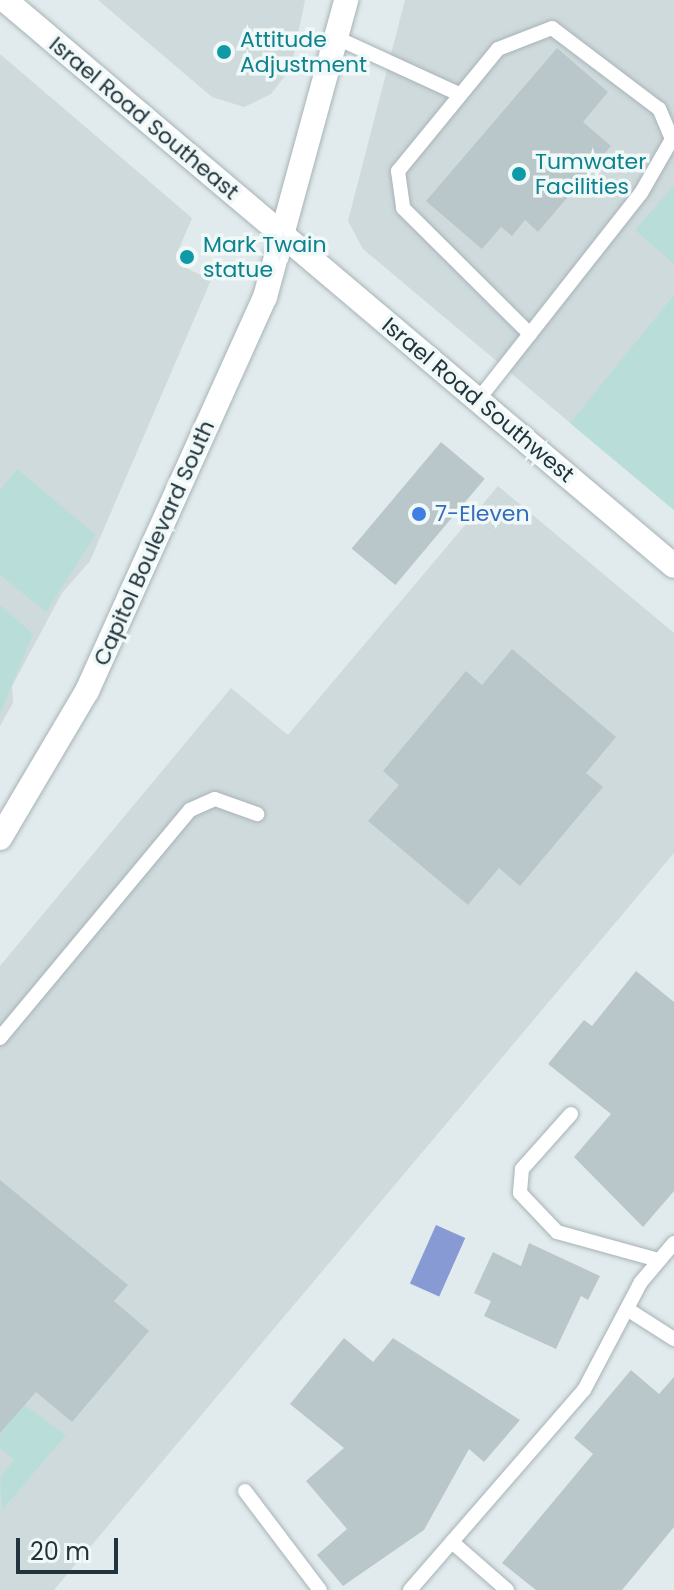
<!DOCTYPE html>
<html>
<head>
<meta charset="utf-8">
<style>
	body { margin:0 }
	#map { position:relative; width:674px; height:1590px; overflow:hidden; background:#e1eaec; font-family:Poppins,sans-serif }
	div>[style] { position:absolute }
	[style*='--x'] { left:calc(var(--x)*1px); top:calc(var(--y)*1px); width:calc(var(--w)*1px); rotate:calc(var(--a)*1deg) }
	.built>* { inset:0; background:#cfdadc }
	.green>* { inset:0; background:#b9ded9 }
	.water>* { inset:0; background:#879ad3; transform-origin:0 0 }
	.building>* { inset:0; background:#b9c7ca; transform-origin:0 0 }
	.roads { filter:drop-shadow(0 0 2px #a7b3b8) drop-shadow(0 0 2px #a7b3b8) }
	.lane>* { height:14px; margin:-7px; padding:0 7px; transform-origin:7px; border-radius:7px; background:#fff }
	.secondary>* { height:24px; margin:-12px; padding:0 12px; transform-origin:12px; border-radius:12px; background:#fff }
	.dots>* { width:22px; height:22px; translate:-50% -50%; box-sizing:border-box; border:4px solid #f1f8f8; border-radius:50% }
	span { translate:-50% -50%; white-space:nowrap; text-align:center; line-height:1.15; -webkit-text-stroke:7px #f1f8f8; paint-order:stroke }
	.culture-label { font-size:22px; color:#0d838f }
	.left { translate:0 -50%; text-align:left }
	.street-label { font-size:22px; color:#21343d }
	.shop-label { font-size:22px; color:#366cbe }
	.scale { position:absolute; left:16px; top:1538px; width:102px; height:36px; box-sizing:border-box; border:4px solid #21343d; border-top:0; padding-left:10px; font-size:24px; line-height:28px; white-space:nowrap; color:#21343d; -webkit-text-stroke:6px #f1f8f8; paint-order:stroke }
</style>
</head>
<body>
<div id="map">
	<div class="built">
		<div style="clip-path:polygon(98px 0,305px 0,291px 68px,271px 94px,244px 107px,212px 97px)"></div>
		<div style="clip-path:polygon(405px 0,674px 0,674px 510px,363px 249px,348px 221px)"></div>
		<div style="clip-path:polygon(0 54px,192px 218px,177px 253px,184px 267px,211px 280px,90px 561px,62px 593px,12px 686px,13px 703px,0 726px)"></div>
		<div style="clip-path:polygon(498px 486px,674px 633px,674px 853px,54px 1590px,0 1590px,0 966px,231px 688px,288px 735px)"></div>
	</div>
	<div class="green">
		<div style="clip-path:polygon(674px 185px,674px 264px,635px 230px)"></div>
		<div style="clip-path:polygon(674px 295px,674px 510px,570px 423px)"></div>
		<div style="clip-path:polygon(17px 469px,96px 535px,46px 612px,0 575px,0 490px)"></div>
		<div style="clip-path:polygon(0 605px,33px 634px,0 714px)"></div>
		<div style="clip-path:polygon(0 1387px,66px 1435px,2px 1510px,0 1477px,14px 1460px,0 1448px)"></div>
	</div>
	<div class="water">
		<div style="left:436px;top:1225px;width:32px;height:64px;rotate:24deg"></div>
	</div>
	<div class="building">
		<div style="clip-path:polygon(557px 48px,608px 92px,583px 122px,611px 146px,538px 232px,525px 220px,512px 236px,501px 227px,482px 249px,426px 201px)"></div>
		<div style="left:441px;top:442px;width:57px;height:139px;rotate:40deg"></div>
		<div style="clip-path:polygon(512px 649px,616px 737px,586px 773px,603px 787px,520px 886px,499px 868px,468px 905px,368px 821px,399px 785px,383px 771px,466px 671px,482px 685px)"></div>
		<div style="clip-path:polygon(636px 971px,674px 1002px,674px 1191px,643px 1227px,574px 1157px,611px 1114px,548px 1064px,584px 1020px,592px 1026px)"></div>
		<div style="clip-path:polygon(0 1180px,128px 1285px,114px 1301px,149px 1331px,72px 1422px,36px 1392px,0 1433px)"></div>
		<div style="clip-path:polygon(529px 1243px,600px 1276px,588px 1300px,581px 1296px,556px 1349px,484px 1316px,491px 1301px,474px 1293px,493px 1252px,521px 1266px)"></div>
		<div style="clip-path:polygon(344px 1338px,373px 1362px,393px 1338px,520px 1420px,484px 1462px,469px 1449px,424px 1530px,343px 1586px,317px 1555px,347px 1529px,306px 1481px,344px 1448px,290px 1404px)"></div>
		<div style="clip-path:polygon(631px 1370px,659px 1394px,674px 1377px,674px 1527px,622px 1590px,536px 1590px,502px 1563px,593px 1454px,574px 1438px)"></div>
	</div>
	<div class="roads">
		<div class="lane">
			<div style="--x:337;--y:38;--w:134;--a:24.7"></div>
			<div style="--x:478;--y:400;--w:263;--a:-51.8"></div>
			<div style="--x:641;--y:193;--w:62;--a:-60.1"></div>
			<div style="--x:672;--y:139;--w:33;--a:-113"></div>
			<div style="--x:659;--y:109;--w:134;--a:-142.9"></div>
			<div style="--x:552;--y:28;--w:58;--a:158.7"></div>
			<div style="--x:498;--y:49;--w:158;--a:129.3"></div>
			<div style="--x:398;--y:171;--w:37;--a:82"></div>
			<div style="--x:403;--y:208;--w:179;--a:44.8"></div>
			<div style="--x:0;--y:1038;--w:297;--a:-50.2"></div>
			<div style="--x:190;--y:810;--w:27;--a:-24"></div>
			<div style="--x:215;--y:799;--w:45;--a:19.7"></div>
			<div style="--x:571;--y:1114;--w:74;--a:131.7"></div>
			<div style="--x:522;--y:1169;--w:24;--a:95"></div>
			<div style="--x:520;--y:1193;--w:54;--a:46.5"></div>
			<div style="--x:557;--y:1232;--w:106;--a:15.4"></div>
			<div style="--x:627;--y:1309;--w:56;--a:32.6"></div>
			<div style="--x:245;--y:1491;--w:124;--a:52.9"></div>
			<div style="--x:452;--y:1542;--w:73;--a:41.1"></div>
			<div style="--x:410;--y:1590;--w:265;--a:-49"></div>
			<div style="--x:584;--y:1390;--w:122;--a:-62.2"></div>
			<div style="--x:641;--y:1282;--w:51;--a:-49.8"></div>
		</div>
		<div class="secondary">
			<div style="--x:5;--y:0;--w:876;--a:40.23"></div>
			<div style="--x:0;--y:838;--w:171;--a:-59.4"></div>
			<div style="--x:87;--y:691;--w:432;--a:-65.7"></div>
			<div style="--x:265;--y:297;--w:308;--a:-74.7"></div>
		</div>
	</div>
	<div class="dots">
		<div style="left:224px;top:52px;background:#0f9aa8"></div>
		<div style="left:519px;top:174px;background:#0f9aa8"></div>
		<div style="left:187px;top:257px;background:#0f9aa8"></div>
		<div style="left:419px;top:514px;background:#3f7fe0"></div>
	</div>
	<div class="culture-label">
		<span class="left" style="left:240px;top:52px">Attitude<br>Adjustment</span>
		<span class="left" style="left:535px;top:174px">Tumwater<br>Facilities</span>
		<span class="left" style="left:203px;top:257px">Mark Twain<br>statue</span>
	</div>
	<div class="street-label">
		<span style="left:144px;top:118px;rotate:40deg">Israel Road Southeast</span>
		<span style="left:478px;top:400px;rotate:40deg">Israel Road Southwest</span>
		<span style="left:154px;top:543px;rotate:-66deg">Capitol Boulevard South</span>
	</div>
	<div class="shop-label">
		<span class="left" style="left:435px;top:514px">7-Eleven</span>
	</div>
	<div class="scale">20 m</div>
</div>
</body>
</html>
